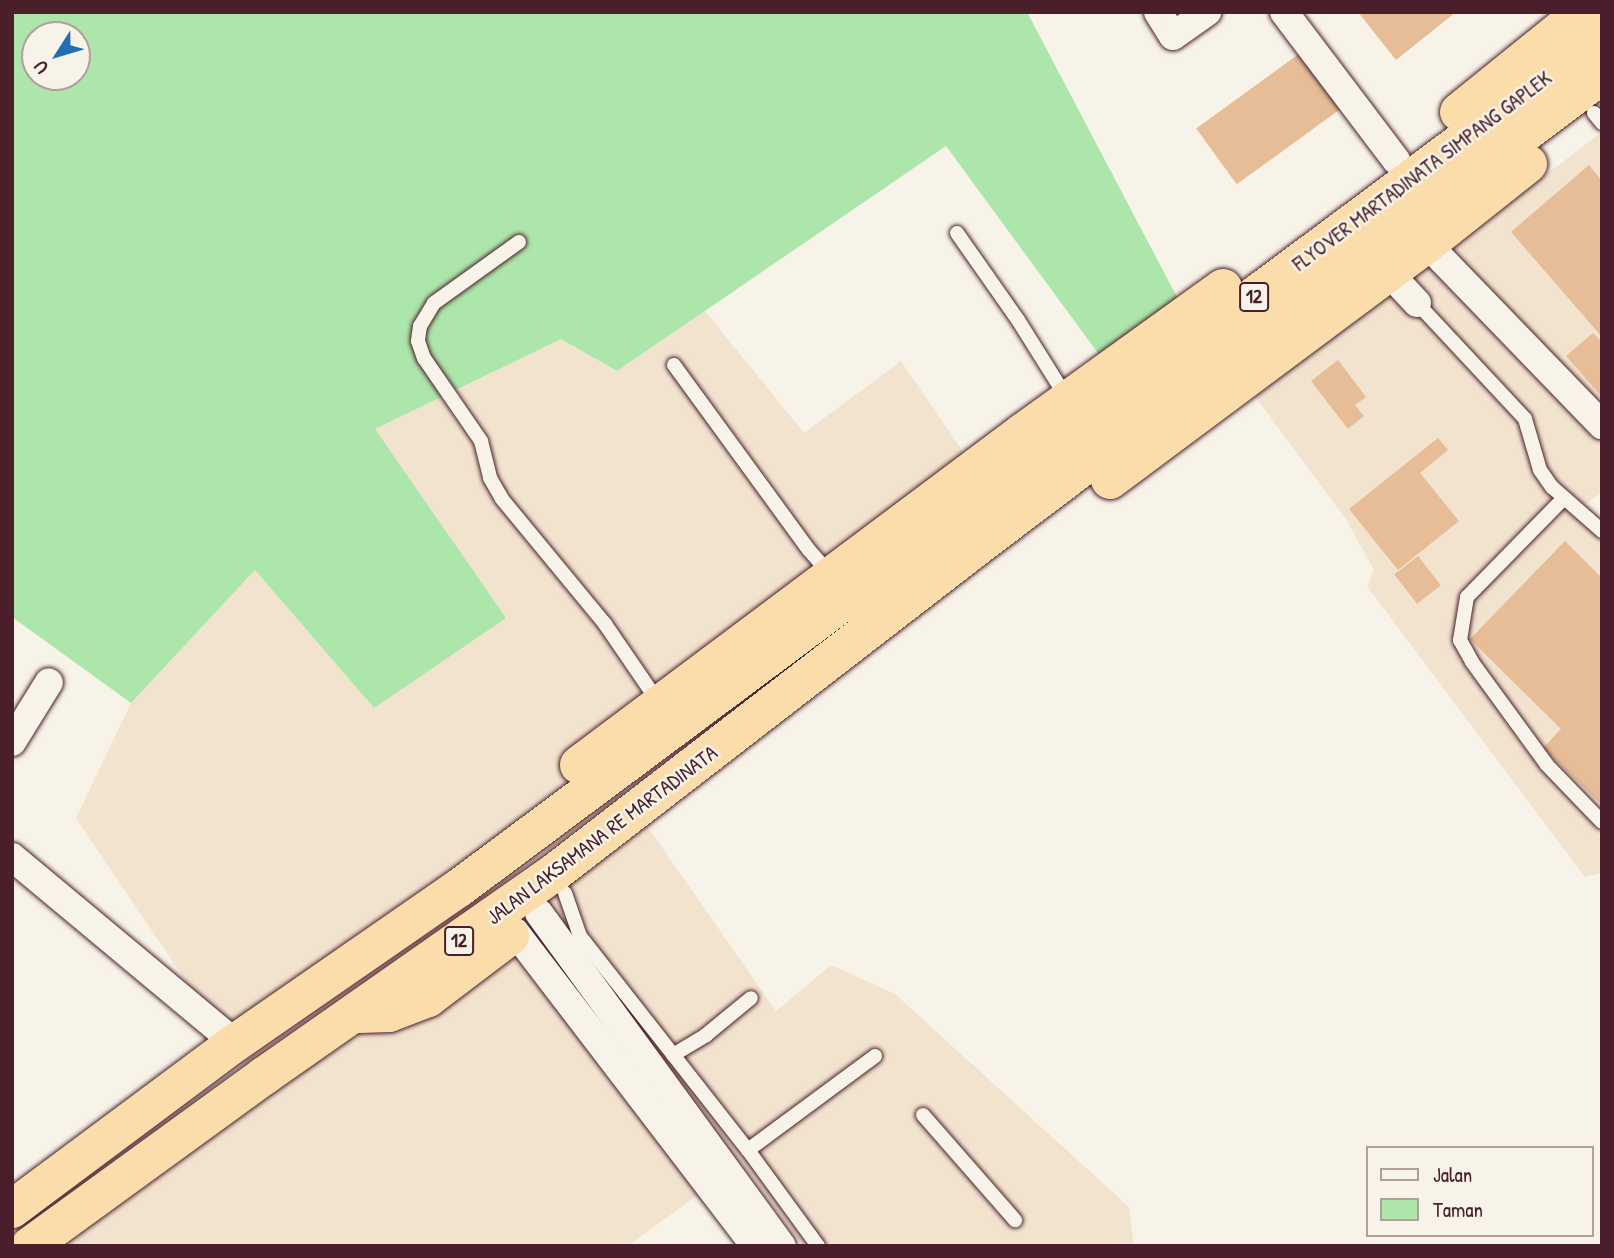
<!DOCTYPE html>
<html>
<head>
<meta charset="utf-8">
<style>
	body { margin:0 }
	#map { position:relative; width:1614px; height:1258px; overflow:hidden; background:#f7f3e8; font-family:"Patrick Hand",sans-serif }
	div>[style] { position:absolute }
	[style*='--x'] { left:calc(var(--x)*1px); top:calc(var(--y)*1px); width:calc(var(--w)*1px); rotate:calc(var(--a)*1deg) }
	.built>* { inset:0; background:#f2e3cf }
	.green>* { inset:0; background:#ade6ab }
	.building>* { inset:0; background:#e6bd96; transform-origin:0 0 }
	.roads { filter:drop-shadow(0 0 2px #4a1f2b) drop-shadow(0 0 2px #4a1f2b) }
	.lane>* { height:14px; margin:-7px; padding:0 7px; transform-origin:7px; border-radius:7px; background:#f7f3e8 }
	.street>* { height:28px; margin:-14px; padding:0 14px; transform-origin:14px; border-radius:14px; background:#f7f3e8 }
	.highway>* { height:38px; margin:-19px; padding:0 19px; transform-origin:19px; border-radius:19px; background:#fbddab }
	span { translate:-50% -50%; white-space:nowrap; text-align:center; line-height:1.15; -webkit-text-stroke:5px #f7f3e8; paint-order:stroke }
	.shield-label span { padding:2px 5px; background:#f7f3e8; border:2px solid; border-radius:5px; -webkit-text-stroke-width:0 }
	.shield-label { font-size:19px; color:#4a1f2b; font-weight:700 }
	.street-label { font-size:21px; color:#4a1f2b }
	.frame { position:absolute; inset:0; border:14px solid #4a1f2b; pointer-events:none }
	.legend { position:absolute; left:1366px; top:1146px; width:228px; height:91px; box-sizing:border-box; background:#f7f3e8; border:2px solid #b29e9c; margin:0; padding:9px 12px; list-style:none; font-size:21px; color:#4a1f2b }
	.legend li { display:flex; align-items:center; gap:14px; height:35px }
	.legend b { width:35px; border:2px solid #b29e9c }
	.north { position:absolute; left:21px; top:21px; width:70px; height:70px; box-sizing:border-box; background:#f7f3e8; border:2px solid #b29e9c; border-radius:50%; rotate:233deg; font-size:19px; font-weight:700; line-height:28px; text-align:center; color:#4a1f2b }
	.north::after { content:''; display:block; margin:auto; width:24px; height:32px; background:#1f6fb2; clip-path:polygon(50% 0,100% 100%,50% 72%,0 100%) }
</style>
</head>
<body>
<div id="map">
	<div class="built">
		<div style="clip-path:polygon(1602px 132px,1602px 492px,1585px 505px,1602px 520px,1602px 873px,1585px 877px,1367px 586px,1374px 570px,1347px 521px,1255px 396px)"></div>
		<div style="clip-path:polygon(705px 311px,804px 433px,901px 361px,983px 481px,587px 740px,776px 1011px,831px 965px,895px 994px,1129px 1207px,1134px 1246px,802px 1246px,741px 1163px,628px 1246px,55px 1246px,245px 1069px,76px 818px,131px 703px,255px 570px,374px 708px,375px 429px,561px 339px,617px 371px)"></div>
	</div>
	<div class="green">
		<div style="clip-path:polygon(evenodd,12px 12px,1027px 12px,1177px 297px,1103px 360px,946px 146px,617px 371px,561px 339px,375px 429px,506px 618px,374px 708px,255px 570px,131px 703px,12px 617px,12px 12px,35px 35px,77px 35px,77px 77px,35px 77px,35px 35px)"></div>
	</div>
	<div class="building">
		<div style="clip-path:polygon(1358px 12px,1456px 12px,1396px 60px)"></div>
		<div style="left:1307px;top:48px;width:69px;height:137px;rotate:54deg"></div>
		<div style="clip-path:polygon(1589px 165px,1602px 181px,1602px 337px,1511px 232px)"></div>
		<div style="clip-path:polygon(1593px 333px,1602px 342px,1602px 397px,1566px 356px)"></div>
		<div style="clip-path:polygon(1338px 360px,1366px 397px,1355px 405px,1364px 416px,1348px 429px,1311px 381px)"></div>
		<div style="clip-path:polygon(1438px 438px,1448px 450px,1420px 473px,1459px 521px,1398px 570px,1349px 509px)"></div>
		<div style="clip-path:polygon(1565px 541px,1602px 578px,1602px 805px,1543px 748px,1561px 729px,1470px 639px)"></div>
		<div style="left:1418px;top:556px;width:37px;height:30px;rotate:52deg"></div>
	</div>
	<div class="roads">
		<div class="lane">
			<div style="--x:1594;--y:113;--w:13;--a:51"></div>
			<div style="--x:957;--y:233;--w:106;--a:55"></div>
			<div style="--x:1018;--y:320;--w:92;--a:57.9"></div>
			<div style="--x:519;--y:242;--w:105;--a:144.3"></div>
			<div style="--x:434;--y:303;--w:27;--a:121"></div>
			<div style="--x:420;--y:326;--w:15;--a:98"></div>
			<div style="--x:418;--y:341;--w:18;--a:71"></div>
			<div style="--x:424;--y:358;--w:101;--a:55.5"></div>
			<div style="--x:481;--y:441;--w:38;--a:76"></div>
			<div style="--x:490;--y:478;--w:24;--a:60"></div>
			<div style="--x:502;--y:499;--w:162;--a:50.5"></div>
			<div style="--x:605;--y:624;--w:96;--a:55.6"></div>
			<div style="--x:1417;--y:303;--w:158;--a:47"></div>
			<div style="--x:1525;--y:419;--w:53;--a:73.6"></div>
			<div style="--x:1540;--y:470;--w:21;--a:55"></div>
			<div style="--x:1552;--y:487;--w:67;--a:41.3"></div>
			<div style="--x:674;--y:365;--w:229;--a:53.9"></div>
			<div style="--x:809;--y:550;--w:33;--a:49"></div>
			<div style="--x:1563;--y:499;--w:137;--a:134.4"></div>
			<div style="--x:1467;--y:597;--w:44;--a:99.2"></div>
			<div style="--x:1460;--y:640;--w:25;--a:61"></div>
			<div style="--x:1472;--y:662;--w:127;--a:53.9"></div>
			<div style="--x:1547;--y:765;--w:79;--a:46"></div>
			<div style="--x:565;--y:893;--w:46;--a:70.8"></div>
			<div style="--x:580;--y:936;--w:272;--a:51.9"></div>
			<div style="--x:748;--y:1150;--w:119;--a:53.9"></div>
			<div style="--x:673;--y:1055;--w:39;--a:-31"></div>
			<div style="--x:706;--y:1035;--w:58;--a:-39.4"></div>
			<div style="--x:923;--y:1115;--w:140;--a:48.8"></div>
			<div style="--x:748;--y:1150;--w:158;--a:-36.5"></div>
		</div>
		<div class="street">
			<div style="--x:1158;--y:12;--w:28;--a:58"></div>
			<div style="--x:1173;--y:36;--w:42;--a:-35.2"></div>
			<div style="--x:1284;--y:12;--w:186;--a:52.9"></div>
			<div style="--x:1427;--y:244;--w:252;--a:46"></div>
			<div style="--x:1389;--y:273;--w:41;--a:47"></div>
			<div style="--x:12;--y:742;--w:70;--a:-58.3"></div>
			<div style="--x:12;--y:857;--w:290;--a:39.8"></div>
			<div style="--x:539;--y:913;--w:412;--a:53.9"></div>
			<div style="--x:515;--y:932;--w:395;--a:52.6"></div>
		</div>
		<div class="highway">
			<div style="--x:1459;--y:112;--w:159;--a:-38.9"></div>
			<div style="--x:1110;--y:480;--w:395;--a:-36.7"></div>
			<div style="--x:1427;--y:244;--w:129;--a:-38.4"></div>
			<div style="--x:579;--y:765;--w:554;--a:-36.85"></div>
			<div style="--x:1022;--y:433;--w:248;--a:-35.8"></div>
			<div style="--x:360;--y:1014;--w:29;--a:-2"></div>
			<div style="--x:389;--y:1013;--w:42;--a:-21"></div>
			<div style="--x:428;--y:998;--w:103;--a:-37.1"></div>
			<div style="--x:12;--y:1209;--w:278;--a:-36.7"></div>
			<div style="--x:235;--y:1043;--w:272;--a:-34.7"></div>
			<div style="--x:459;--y:888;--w:1425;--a:-36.67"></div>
			<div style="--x:30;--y:1246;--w:289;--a:-36"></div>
			<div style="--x:264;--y:1076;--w:354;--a:-35"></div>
			<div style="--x:554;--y:873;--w:547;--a:-37.65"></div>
			<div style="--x:987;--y:539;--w:770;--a:-37.03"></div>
		</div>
	</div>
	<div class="shield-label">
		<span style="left:1254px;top:297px">12</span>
		<span style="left:459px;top:941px">12</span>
	</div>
	<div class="street-label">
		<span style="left:1422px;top:171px;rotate:-37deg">FLYOVER MARTADINATA SIMPANG GAPLEK</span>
		<span style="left:602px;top:835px;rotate:-37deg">JALAN LAKSAMANA RE MARTADINATA</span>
	</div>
	<div class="frame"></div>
	<ul class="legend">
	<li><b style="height:9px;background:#f7f3e8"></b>Jalan</li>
	<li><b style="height:19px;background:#ade6ab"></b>Taman</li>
	</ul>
	<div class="north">U</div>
</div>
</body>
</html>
